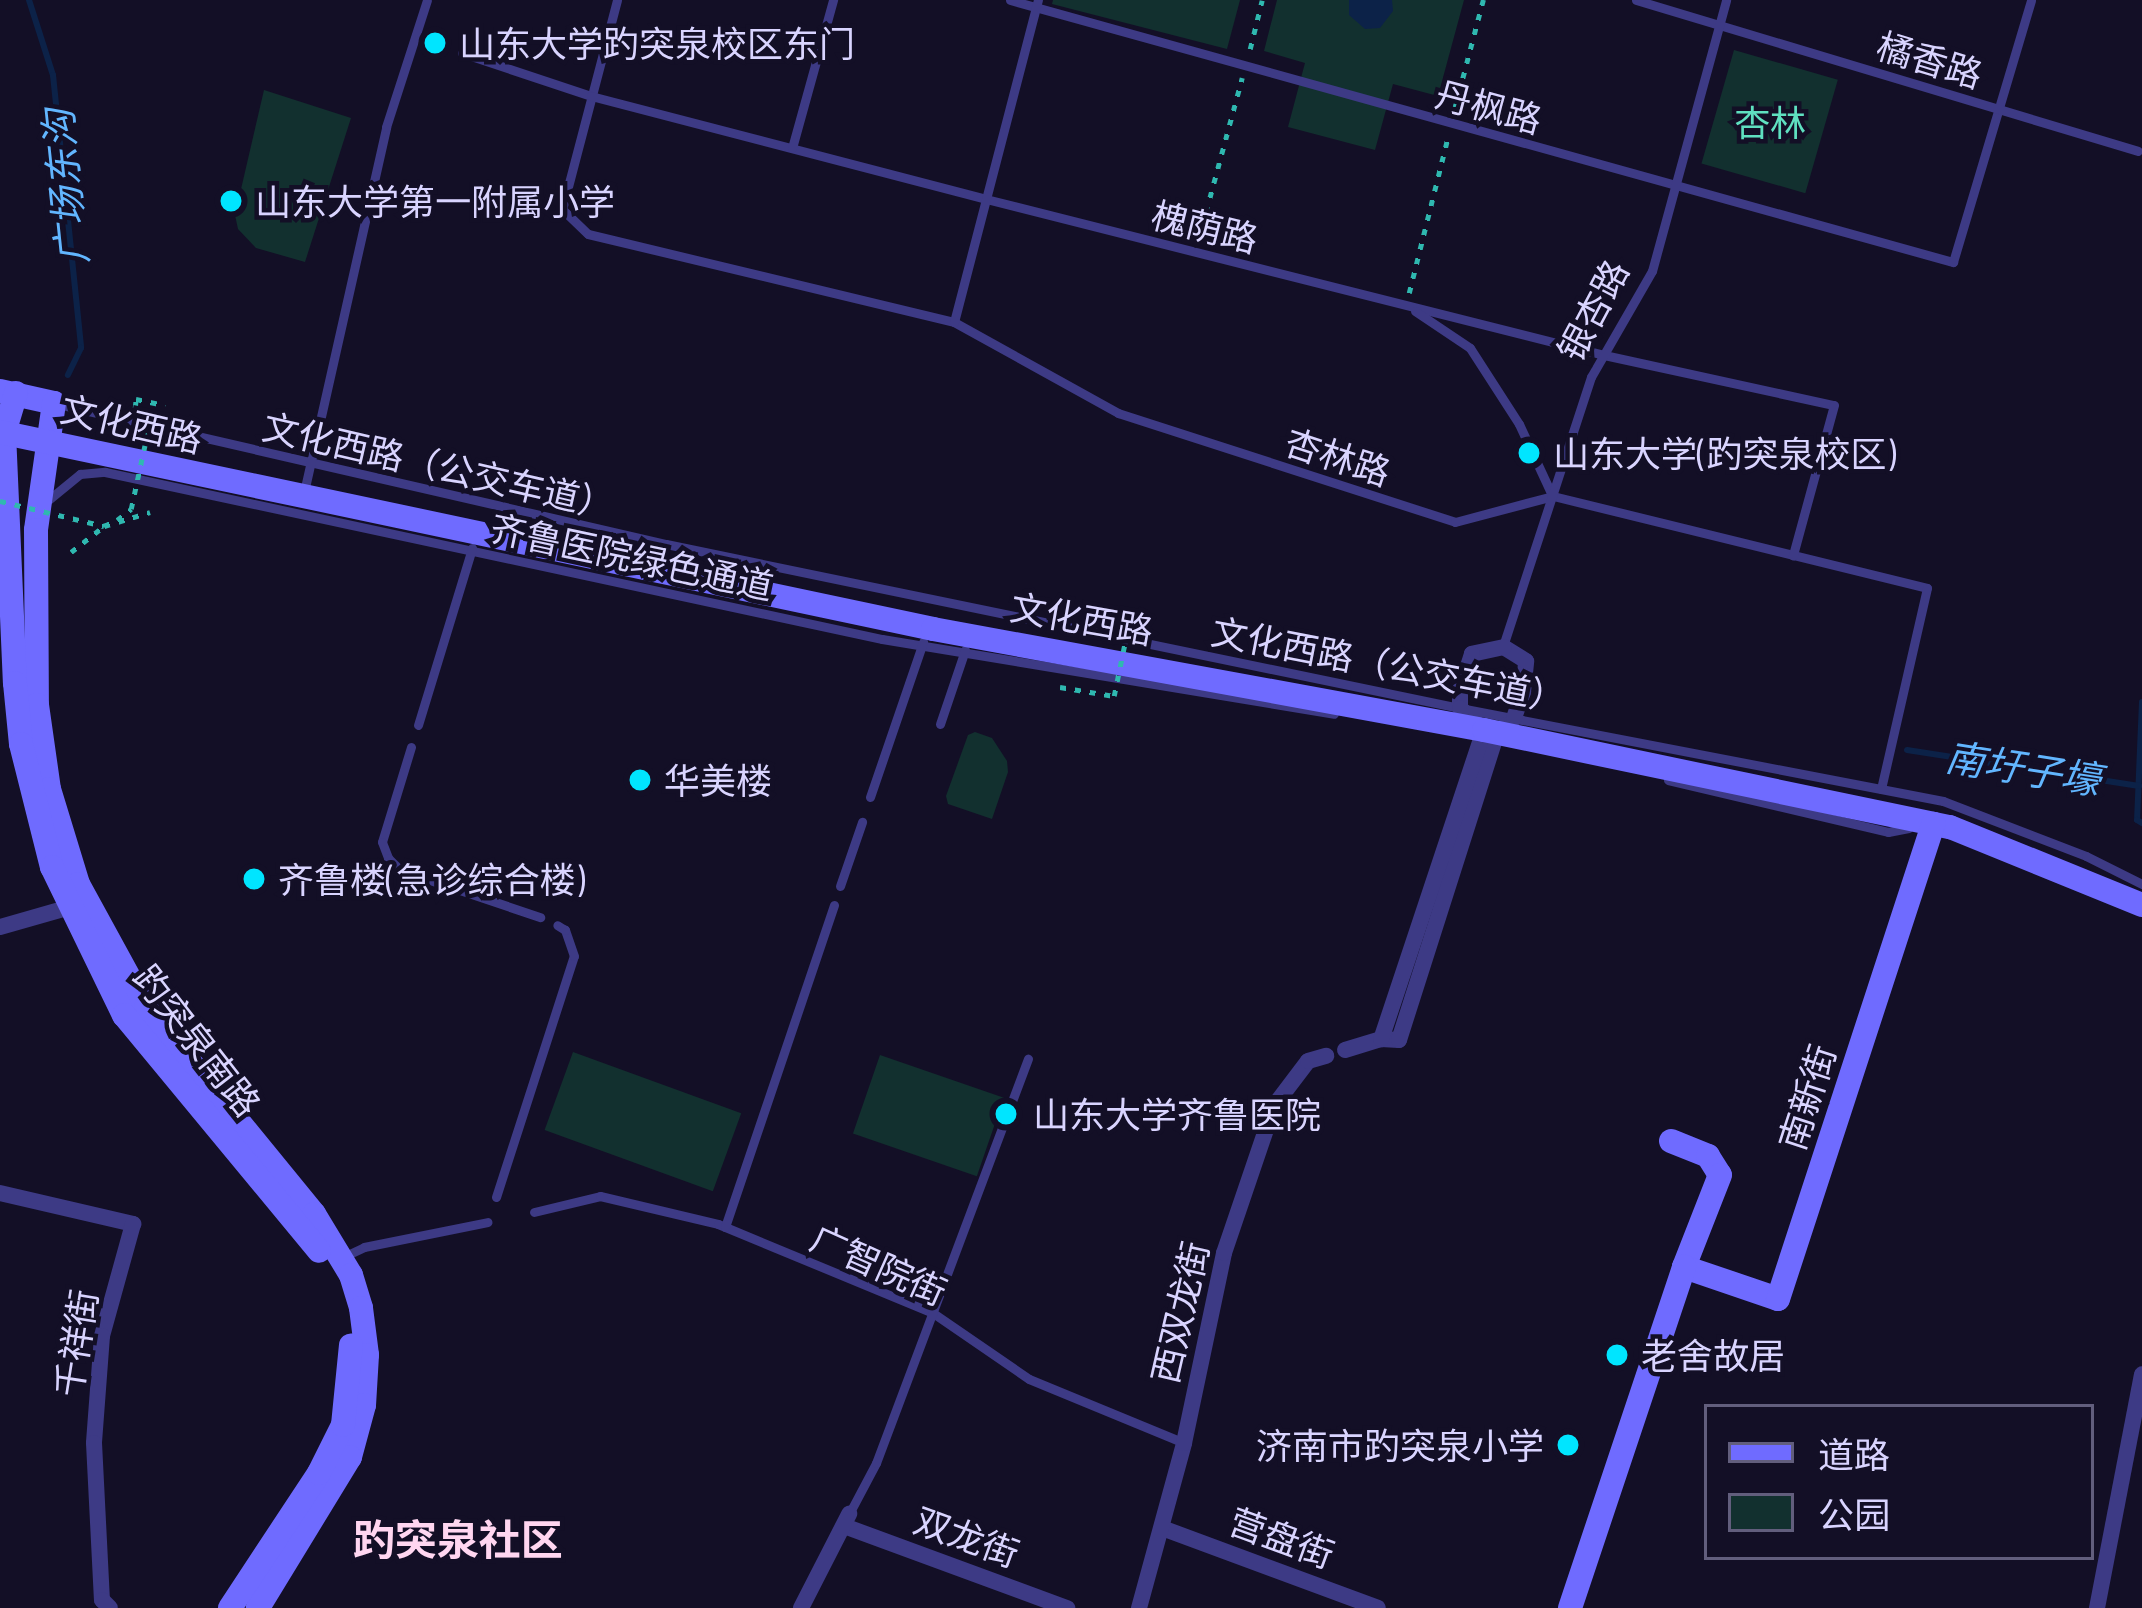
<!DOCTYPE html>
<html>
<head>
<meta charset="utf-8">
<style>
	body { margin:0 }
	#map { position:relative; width:2142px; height:1608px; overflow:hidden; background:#130f26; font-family:Barlow,"Noto Sans SC",sans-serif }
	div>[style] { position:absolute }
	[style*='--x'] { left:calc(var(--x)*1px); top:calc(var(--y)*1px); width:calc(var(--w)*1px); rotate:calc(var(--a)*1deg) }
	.green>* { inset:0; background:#12302f; transform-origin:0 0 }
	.water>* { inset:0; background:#0c2248 }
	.stream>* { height:6px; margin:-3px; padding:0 3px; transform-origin:3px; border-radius:3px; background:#0c2248 }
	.path>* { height:4.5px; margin-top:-2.25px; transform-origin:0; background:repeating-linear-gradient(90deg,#2fb8b0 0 6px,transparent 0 15px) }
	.lane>* { height:9px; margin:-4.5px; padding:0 4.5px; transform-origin:4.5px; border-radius:4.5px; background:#3d3a85 }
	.street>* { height:16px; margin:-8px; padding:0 8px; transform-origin:8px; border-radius:8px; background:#3d3a85 }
	.secondary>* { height:24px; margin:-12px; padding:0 12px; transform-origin:12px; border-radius:12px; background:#6f6bff }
	.path-bridge>* { height:4.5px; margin-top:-2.25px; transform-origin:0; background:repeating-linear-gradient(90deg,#2fb8b0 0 6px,transparent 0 15px) }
	.dots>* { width:33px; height:33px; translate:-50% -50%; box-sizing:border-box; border:6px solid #130f26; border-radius:50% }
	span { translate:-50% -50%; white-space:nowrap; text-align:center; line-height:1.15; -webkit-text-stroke:9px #130f26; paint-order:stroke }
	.poi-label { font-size:36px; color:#d9d4ff }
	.left { translate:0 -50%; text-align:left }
	.right { translate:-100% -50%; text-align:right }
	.street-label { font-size:36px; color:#d9d4ff }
	.park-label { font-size:36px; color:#5fe0c0 }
	.water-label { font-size:39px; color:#62b6ff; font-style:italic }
	.quarter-label { font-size:42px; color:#ffd6f0; font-weight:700 }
	.legend { position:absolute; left:1704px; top:1404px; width:390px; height:156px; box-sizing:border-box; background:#130f26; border:3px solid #625e7d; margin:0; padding:15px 21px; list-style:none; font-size:36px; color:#d9d4ff }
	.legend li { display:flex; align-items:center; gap:24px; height:60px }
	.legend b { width:60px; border:3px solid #625e7d }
</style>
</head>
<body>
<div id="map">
	<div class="green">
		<div style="clip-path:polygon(1053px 0,1240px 0,1227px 49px,1052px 4px)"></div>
		<div style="clip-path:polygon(1277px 0,1464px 0,1438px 96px,1393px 84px,1375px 150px,1288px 127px,1305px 63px,1264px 51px)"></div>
		<div style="left:1734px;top:50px;width:108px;height:118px;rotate:16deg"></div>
		<div style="clip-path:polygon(264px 90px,351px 118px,305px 262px,256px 248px,238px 229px,235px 215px)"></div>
		<div style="clip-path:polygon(975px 732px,992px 738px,1007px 761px,1008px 772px,992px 819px,948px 804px,946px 796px,968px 735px)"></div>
		<div style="left:573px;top:1052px;width:179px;height:83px;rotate:20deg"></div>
		<div style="left:880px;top:1055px;width:131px;height:83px;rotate:19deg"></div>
	</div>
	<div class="water">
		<div style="clip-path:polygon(1349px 0,1392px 0,1393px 11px,1380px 28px,1365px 29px,1349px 15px)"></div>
	</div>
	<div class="stream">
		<div style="--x:29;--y:0;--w:79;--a:72.3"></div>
		<div style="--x:53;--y:75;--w:274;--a:84.1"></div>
		<div style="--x:81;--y:348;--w:30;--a:116"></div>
		<div style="--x:2142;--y:702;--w:118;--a:92.4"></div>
		<div style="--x:2137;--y:820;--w:6;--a:31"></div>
		<div style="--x:1907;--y:750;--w:235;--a:8.8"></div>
	</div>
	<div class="path">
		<div style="--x:428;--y:41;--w:24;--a:19"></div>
		<div style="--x:1250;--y:49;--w:50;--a:-76.2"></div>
		<div style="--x:1455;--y:107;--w:111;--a:-75.3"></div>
		<div style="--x:1198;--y:241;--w:169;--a:-74.9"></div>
		<div style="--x:1409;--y:293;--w:162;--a:-76"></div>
		<div style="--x:135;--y:408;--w:9;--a:-84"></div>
		<div style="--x:136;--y:399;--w:30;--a:12"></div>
		<div style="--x:71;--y:552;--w:42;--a:-38.2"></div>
		<div style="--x:104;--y:526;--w:48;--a:-16.9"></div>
		<div style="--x:1060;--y:687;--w:55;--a:9.5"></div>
	</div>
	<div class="lane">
		<div style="--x:617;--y:0;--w:216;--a:104.7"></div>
		<div style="--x:562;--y:209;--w:36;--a:44"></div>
		<div style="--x:588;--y:234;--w:376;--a:13.5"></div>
		<div style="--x:954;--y:322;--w:188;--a:29"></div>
		<div style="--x:1118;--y:413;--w:354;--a:17.9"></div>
		<div style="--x:1455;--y:522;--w:101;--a:-14.9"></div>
		<div style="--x:1553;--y:496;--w:385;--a:13.8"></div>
		<div style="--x:1927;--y:588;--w:206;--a:102.9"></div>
		<div style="--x:1010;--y:0;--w:979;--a:15.53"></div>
		<div style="--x:1953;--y:262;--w:273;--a:-73.4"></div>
		<div style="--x:1636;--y:0;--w:524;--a:16.74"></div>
		<div style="--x:462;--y:53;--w:136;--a:18.4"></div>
		<div style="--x:591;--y:96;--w:408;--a:14.6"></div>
		<div style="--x:986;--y:199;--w:637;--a:14.17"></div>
		<div style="--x:1604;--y:355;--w:235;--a:12.3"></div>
		<div style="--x:1834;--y:405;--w:156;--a:105.3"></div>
		<div style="--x:792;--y:148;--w:154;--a:-74.5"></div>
		<div style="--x:1415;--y:311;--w:66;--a:33.9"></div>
		<div style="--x:1470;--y:348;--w:90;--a:57.2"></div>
		<div style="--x:1519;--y:424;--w:78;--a:65.1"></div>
		<div style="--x:954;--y:322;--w:333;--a:-75.4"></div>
		<div style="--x:58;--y:404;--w:624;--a:12.97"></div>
		<div style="--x:666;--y:544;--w:811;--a:11.67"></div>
		<div style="--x:1460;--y:708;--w:492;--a:10.9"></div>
		<div style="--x:1943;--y:801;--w:153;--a:21"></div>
		<div style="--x:2086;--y:856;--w:63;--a:26.6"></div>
		<div style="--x:304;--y:492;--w:374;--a:-77.3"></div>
		<div style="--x:386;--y:127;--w:133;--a:-72.1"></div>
		<div style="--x:47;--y:501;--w:43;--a:-39.3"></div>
		<div style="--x:80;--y:474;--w:25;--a:-5"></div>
		<div style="--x:105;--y:472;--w:795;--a:12.13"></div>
		<div style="--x:882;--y:639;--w:458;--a:9.4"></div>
		<div style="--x:1504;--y:643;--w:280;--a:-71.9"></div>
		<div style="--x:1591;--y:377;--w:122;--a:-60.1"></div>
		<div style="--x:1652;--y:271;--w:281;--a:-74.7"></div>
		<div style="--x:940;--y:724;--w:78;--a:-71.3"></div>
		<div style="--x:418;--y:725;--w:185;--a:-73"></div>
		<div style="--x:411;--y:747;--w:99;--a:107"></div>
		<div style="--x:382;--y:842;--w:17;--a:69"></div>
		<div style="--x:388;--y:858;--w:17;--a:45"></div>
		<div style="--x:400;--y:870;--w:148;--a:18.6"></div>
		<div style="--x:1668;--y:780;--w:226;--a:13.3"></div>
		<div style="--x:1888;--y:832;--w:21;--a:-11"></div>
		<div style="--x:870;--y:797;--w:164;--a:-71.1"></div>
		<div style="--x:840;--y:886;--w:68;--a:-71"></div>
		<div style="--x:496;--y:1197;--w:253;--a:-72.1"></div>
		<div style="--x:574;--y:956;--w:28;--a:-109"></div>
		<div style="--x:565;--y:930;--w:9;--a:-148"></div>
		<div style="--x:534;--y:1212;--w:68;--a:-13.6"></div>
		<div style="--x:600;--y:1196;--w:121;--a:13.3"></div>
		<div style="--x:718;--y:1224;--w:233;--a:22.5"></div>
		<div style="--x:933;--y:1313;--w:116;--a:34.5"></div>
		<div style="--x:1029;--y:1379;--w:168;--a:22.4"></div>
		<div style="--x:725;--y:1227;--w:340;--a:-71.3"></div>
		<div style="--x:343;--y:1257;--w:23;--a:-25"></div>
		<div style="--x:364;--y:1247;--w:126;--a:-11.4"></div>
		<div style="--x:849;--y:1514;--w:58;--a:-62.1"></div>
		<div style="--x:876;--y:1463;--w:432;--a:-69.4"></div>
	</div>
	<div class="street">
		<div style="--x:0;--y:927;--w:73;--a:-15.9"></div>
		<div style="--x:1345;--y:1050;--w:38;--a:-17"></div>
		<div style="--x:1381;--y:1039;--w:18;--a:3"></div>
		<div style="--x:1399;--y:1040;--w:322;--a:-72.3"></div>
		<div style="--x:1497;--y:733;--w:23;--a:-41"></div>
		<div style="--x:1514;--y:718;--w:28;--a:-71"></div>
		<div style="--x:1523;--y:692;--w:31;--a:-84"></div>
		<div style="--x:1526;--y:661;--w:26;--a:-148"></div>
		<div style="--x:1504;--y:647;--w:33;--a:168"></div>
		<div style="--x:1472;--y:654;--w:39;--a:108"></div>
		<div style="--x:1460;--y:691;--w:17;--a:90"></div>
		<div style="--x:1460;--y:708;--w:33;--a:43"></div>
		<div style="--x:1484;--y:730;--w:326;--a:108.4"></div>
		<div style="--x:0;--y:1193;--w:137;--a:13.1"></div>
		<div style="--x:133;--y:1224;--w:116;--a:105.5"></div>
		<div style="--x:102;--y:1336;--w:107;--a:94.3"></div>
		<div style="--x:94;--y:1443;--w:157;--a:87.1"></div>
		<div style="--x:102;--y:1600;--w:11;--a:45"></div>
		<div style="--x:844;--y:1526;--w:238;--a:20.2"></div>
		<div style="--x:1162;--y:1528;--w:230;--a:20.3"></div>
		<div style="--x:801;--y:1608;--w:106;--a:-62.9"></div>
		<div style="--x:1139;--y:1608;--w:171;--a:-74.7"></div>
		<div style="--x:1184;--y:1443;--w:194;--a:-78.1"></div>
		<div style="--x:1224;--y:1253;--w:155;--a:-71.2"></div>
		<div style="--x:1274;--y:1106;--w:56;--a:-52.9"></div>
		<div style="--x:1308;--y:1061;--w:19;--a:-16"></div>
		<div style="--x:2097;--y:1608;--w:238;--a:-79.1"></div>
	</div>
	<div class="secondary">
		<div style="--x:0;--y:391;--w:55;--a:12.5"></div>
		<div style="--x:54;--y:403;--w:128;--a:98.1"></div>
		<div style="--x:36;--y:530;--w:175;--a:89.7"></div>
		<div style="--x:37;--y:705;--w:85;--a:81.9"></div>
		<div style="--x:49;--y:789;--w:99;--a:73"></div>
		<div style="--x:78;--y:884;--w:141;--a:61.3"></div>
		<div style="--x:146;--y:1008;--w:266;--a:50.8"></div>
		<div style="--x:314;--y:1214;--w:71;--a:58.8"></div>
		<div style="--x:351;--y:1275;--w:34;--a:73"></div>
		<div style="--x:361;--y:1308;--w:47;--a:82.7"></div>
		<div style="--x:367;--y:1355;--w:50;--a:93.4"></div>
		<div style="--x:364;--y:1405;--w:54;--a:105.1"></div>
		<div style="--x:350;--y:1457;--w:177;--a:121.4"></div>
		<div style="--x:16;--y:393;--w:42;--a:106.7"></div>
		<div style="--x:4;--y:433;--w:250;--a:87.5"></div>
		<div style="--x:15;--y:683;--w:61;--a:84.4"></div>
		<div style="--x:21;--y:744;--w:127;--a:75.9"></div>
		<div style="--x:52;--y:867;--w:165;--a:64.1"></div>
		<div style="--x:124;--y:1015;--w:306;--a:50.4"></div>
		<div style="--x:0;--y:432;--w:954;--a:11.92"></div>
		<div style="--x:933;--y:629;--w:560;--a:10.39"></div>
		<div style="--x:1484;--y:730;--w:476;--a:11.8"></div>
		<div style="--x:1950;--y:827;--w:207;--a:22.1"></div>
		<div style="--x:1671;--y:1141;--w:40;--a:22"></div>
		<div style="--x:1708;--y:1156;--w:22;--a:58"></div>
		<div style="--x:1720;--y:1175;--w:99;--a:111.4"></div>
		<div style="--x:1684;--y:1267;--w:99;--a:18.8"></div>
		<div style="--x:1778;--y:1299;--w:500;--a:-71.9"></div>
		<div style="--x:230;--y:1608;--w:162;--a:-56.6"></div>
		<div style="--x:319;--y:1473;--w:54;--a:-63.4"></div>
		<div style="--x:343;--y:1425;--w:80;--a:-84.3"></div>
		<div style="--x:1570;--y:1608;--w:360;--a:-71.5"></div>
	</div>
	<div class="path-bridge">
		<div style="--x:0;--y:501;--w:107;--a:13.5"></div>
		<div style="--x:104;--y:526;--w:14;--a:-25"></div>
		<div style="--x:117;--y:520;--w:18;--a:-38"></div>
		<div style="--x:131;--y:509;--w:99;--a:-77.8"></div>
		<div style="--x:1114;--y:696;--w:75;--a:-78.4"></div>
	</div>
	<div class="dots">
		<div style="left:435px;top:43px;background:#00e5ff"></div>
		<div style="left:231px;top:201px;background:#00e5ff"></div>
		<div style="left:1529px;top:453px;background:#00e5ff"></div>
		<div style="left:640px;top:780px;background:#00e5ff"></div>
		<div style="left:254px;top:879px;background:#00e5ff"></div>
		<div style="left:1006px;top:1114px;background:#00e5ff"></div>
		<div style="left:1617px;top:1355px;background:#00e5ff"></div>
		<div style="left:1568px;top:1445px;background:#00e5ff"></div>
	</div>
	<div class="poi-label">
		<span class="left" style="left:459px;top:43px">山东大学趵突泉校区东门</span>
		<span class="left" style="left:255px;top:201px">山东大学第一附属小学</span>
		<span class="left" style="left:1553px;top:453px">山东大学(趵突泉校区)</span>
		<span class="left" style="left:664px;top:780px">华美楼</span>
		<span class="left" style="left:278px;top:879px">齐鲁楼(急诊综合楼)</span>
		<span class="left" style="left:1033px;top:1114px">山东大学齐鲁医院</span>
		<span class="left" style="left:1641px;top:1355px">老舍故居</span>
		<span class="right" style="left:1544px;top:1445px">济南市趵突泉小学</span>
	</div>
	<div class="street-label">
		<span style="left:1930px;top:59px;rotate:17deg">橘香路</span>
		<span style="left:1489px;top:106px;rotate:15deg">丹枫路</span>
		<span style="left:1205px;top:226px;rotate:14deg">槐荫路</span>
		<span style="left:1592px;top:310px;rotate:-62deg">银杏路</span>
		<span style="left:132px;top:423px;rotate:13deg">文化西路</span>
		<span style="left:1338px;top:456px;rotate:18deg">杏林路</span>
		<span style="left:439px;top:465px;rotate:13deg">文化西路（公交车道）</span>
		<span style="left:632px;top:556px;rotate:12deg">齐鲁医院绿色通道</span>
		<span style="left:1082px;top:618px;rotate:10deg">文化西路</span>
		<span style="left:1389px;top:664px;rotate:11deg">文化西路（公交车道）</span>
		<span style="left:198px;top:1040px;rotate:52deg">趵突泉南路</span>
		<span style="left:1806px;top:1097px;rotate:-72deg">南新街</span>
		<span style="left:879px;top:1264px;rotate:24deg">广智院街</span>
		<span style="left:1179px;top:1312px;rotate:-77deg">西双龙街</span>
		<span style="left:75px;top:1343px;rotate:-81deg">千祥街</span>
		<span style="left:967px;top:1536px;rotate:20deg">双龙街</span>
		<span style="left:1282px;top:1537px;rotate:20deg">营盘街</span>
	</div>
	<div class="park-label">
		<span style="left:1770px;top:122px">杏林</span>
	</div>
	<div class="water-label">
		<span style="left:65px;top:187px;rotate:-96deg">广场东沟</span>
		<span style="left:2023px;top:768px;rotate:9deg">南圩子壕</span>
	</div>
	<div class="quarter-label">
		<span style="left:458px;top:1538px">趵突泉社区</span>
	</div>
	<ul class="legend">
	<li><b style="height:15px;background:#6f6bff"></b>道路</li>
	<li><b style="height:33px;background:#12302f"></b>公园</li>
	</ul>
</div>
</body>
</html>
